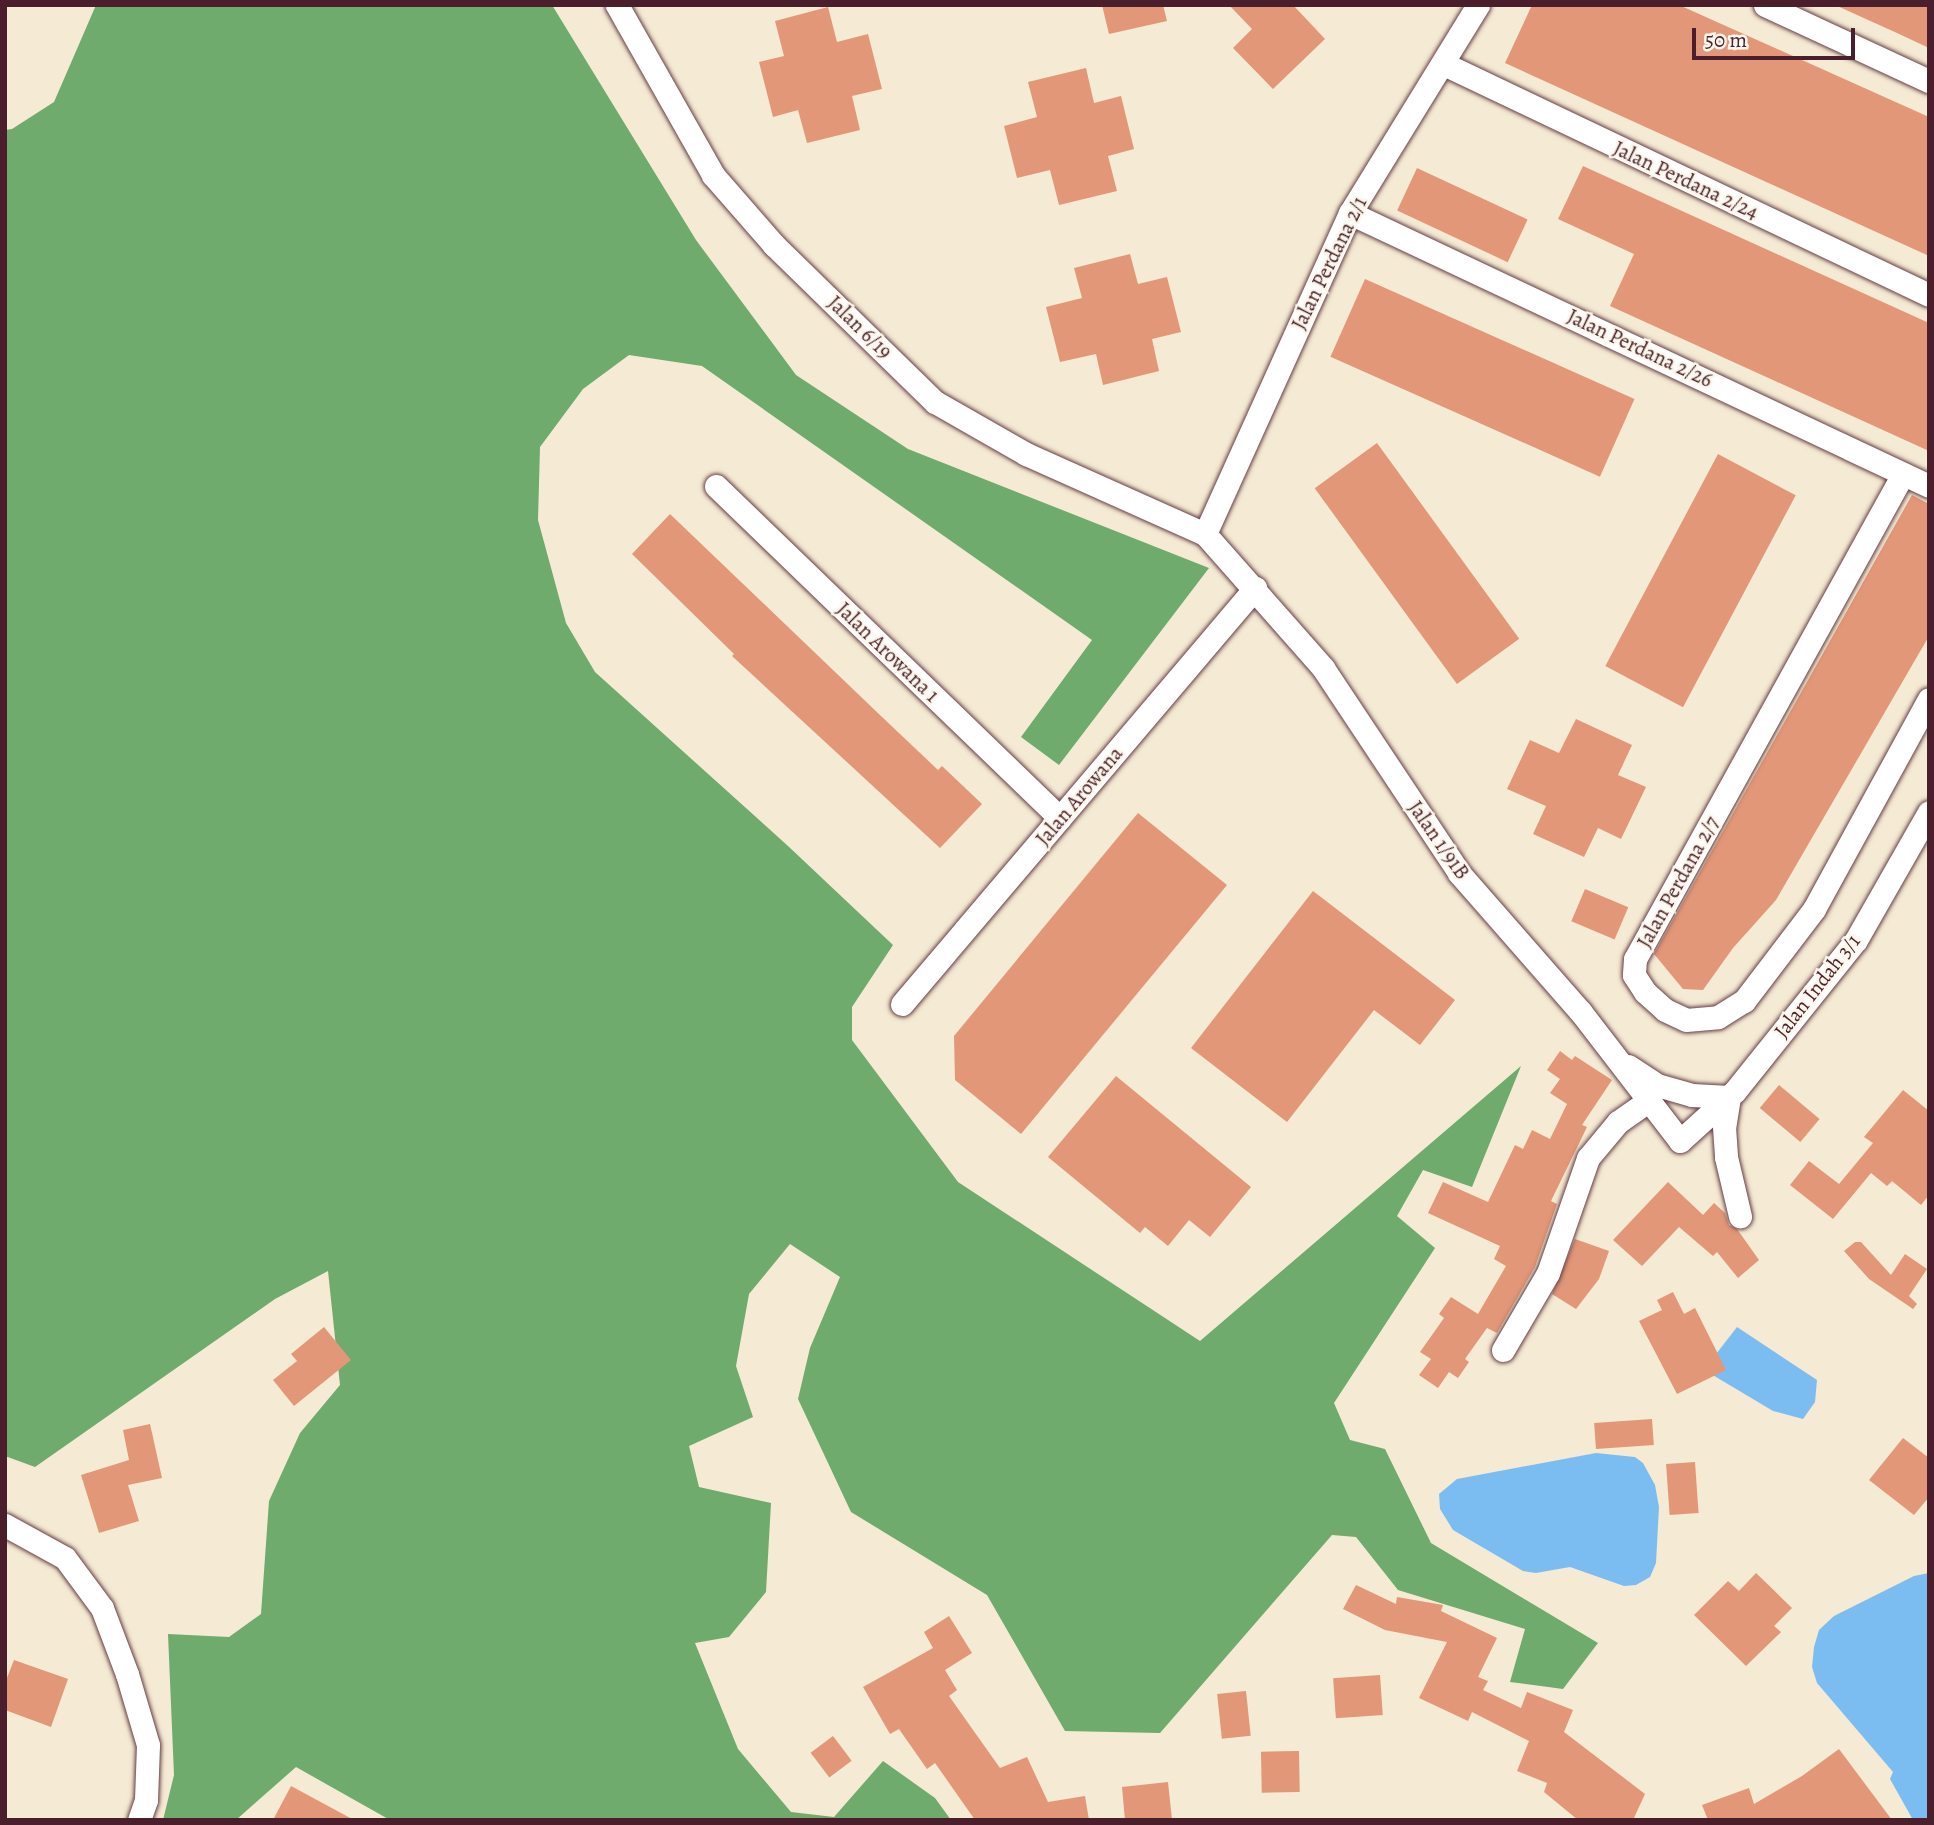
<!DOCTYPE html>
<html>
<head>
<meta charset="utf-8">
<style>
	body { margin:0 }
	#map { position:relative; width:1934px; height:1825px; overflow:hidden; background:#f5ead3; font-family:Alegreya,serif }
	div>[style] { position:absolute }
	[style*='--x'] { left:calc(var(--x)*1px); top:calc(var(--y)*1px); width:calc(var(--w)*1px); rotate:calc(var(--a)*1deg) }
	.forest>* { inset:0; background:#6eab6c }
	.water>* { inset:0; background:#7cbdf1 }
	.building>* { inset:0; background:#e19778; transform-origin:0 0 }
	.roads { filter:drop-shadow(0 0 2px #643d44) drop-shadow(0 0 2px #643d44) }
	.minor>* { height:23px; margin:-11.5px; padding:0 11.5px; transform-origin:11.5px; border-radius:11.5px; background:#fff }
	span { translate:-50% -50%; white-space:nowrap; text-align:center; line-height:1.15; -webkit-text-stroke:5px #fbf7ec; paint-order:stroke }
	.street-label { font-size:21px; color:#4a1f2b }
	.frame { position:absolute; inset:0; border:7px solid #4a1f2b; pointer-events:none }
	.scale { position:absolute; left:1692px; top:28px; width:163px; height:32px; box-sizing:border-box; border:4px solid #4a1f2b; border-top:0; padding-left:9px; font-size:21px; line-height:24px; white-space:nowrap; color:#4a1f2b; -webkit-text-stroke:5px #fbf7ec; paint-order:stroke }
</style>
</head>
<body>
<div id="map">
	<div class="forest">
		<div style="clip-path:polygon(96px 5px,552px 5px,696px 240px,796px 375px,908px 449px,1209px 568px,1059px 765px,1021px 737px,1092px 640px,702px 366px,629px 355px,583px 389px,540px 447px,538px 520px,566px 623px,595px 672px,788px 846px,893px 945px,852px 1007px,852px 1040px,958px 1182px,1200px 1341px,1521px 1066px,1472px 1187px,1423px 1170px,1397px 1216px,1435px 1248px,1334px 1403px,1350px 1440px,1385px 1449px,1431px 1543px,1598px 1643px,1563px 1689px,1510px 1682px,1525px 1629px,1398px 1590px,1356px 1537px,1332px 1535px,1160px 1733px,1065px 1731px,987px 1595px,851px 1512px,798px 1399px,810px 1348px,840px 1277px,790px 1244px,749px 1294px,736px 1366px,753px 1417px,689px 1446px,699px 1487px,771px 1503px,766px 1592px,729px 1637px,695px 1643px,738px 1749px,791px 1812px,834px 1817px,883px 1761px,935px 1798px,951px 1820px,390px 1820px,296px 1767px,236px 1820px,163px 1820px,174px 1775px,168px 1634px,229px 1637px,261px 1614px,269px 1501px,300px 1433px,340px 1385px,328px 1271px,275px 1299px,35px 1467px,5px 1456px,5px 130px,12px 129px,54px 102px)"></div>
	</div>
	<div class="water">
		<div style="clip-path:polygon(1737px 1327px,1817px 1380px,1815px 1402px,1803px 1419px,1773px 1411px,1711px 1374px,1713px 1358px)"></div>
		<div style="clip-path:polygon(1596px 1453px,1635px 1457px,1643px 1463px,1655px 1485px,1659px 1507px,1656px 1563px,1650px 1577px,1636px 1585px,1624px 1586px,1570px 1567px,1536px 1573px,1523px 1571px,1453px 1530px,1440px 1509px,1439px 1494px,1457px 1479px)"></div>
		<div style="clip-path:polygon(1929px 1573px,1929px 1820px,1913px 1820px,1890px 1779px,1893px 1772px,1817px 1683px,1812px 1667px,1814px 1647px,1819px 1630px,1834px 1616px,1914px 1576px)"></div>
	</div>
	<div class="building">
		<div style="clip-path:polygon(1102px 5px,1163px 5px,1167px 21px,1109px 34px)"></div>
		<div style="clip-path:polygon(1229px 5px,1293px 5px,1325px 39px,1273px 89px,1233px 48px,1252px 29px)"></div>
		<div style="clip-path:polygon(1532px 5px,1679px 5px,1929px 117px,1929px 256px,1505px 63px)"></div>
		<div style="clip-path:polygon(1835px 5px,1929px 5px,1929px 48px,1897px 33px)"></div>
		<div style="clip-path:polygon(828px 7px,837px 42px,868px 34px,882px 89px,852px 96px,860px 130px,807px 143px,798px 110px,773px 117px,759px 62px,784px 56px,775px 21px)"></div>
		<div style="clip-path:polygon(1086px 68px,1094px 103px,1121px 96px,1134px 149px,1108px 156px,1117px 191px,1059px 205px,1050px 170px,1017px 178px,1004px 126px,1037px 117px,1028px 82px)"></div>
		<div style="clip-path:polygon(1583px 166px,1929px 323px,1929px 451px,1610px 306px,1634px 254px,1558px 219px)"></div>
		<div style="left:1417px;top:168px;width:122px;height:47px;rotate:25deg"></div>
		<div style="clip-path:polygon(1130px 254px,1138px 284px,1167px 277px,1181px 332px,1152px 339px,1159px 371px,1103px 385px,1096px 354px,1060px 362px,1046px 307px,1082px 298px,1074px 268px)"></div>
		<div style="left:1365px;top:279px;width:295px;height:85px;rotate:24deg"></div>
		<div style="left:1377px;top:443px;width:242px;height:77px;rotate:54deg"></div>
		<div style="left:1718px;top:454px;width:88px;height:240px;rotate:28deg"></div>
		<div style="clip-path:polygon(1912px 495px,1929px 504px,1929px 636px,1776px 900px,1733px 948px,1703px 990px,1683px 989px,1654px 954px)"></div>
		<div style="clip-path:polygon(670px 514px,881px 716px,938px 770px,942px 766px,982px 804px,940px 848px,732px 656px,734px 654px,632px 554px)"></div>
		<div style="clip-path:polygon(1576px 719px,1632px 745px,1618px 775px,1646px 787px,1621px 839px,1598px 828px,1584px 857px,1533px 834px,1546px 806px,1507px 789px,1530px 740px,1559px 753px)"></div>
		<div style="clip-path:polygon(1138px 813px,1227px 885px,1021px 1134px,955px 1080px,954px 1036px)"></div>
		<div style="left:1585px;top:889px;width:47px;height:35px;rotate:23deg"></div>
		<div style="clip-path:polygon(1313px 891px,1455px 1000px,1420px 1045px,1374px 1010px,1287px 1122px,1191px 1048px)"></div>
		<div style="clip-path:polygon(1560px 1051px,1572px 1060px,1575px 1056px,1612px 1080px,1582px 1125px,1587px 1127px,1551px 1201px,1557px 1204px,1535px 1267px,1497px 1333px,1487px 1328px,1465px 1359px,1469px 1362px,1458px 1378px,1449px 1372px,1438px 1388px,1419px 1375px,1431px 1359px,1420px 1352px,1444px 1318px,1439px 1314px,1451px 1297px,1478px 1314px,1506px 1266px,1494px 1259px,1500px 1246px,1428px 1213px,1443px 1182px,1488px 1202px,1515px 1145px,1523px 1149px,1532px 1130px,1550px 1139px,1567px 1104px,1550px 1093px,1560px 1079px,1547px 1070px)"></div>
		<div style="clip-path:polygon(1116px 1076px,1251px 1187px,1210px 1237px,1189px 1220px,1168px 1246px,1145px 1227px,1140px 1233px,1048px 1157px)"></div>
		<div style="left:1779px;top:1085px;width:53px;height:30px;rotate:40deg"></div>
		<div style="clip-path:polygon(1903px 1090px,1929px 1111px,1929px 1195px,1921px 1205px,1892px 1181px,1887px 1186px,1871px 1173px,1833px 1219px,1790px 1185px,1809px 1161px,1839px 1184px,1873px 1143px,1864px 1137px)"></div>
		<div style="clip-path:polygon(1668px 1182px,1703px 1215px,1714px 1203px,1725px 1213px,1729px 1225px,1737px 1229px,1759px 1260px,1738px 1278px,1717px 1252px,1713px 1256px,1679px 1227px,1642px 1266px,1613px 1240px)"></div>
		<div style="clip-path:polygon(1575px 1239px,1609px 1251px,1599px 1279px,1576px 1309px,1552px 1294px)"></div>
		<div style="clip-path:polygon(1855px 1242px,1861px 1242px,1891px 1275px,1905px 1254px,1927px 1269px,1909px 1296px,1917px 1304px,1913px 1309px,1869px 1279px,1844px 1251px)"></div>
		<div style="clip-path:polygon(1673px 1292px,1684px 1314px,1695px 1308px,1726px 1370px,1677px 1394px,1639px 1321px,1662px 1310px,1657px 1300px)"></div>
		<div style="clip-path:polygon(324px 1327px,351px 1360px,294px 1406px,273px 1380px,297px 1361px,291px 1354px)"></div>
		<div style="left:1652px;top:1419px;width:26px;height:58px;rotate:86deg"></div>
		<div style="clip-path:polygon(150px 1424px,162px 1478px,128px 1485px,139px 1521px,99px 1533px,81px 1475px,129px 1460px,123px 1430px)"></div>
		<div style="clip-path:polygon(1903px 1438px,1929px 1458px,1929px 1497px,1914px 1515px,1869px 1480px)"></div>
		<div style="left:1695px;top:1462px;width:51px;height:29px;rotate:86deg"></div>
		<div style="clip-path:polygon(1756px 1573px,1792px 1608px,1774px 1626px,1781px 1632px,1746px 1666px,1694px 1615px,1728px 1581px,1739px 1591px)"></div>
		<div style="clip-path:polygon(1356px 1585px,1396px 1604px,1397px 1597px,1443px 1605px,1441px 1611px,1497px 1638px,1478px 1677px,1488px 1681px,1483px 1690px,1521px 1708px,1527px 1692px,1573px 1710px,1564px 1732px,1645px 1794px,1633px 1820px,1578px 1820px,1544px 1792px,1547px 1783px,1517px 1771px,1529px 1741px,1472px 1712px,1468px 1721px,1419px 1698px,1447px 1642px,1385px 1630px,1343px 1609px)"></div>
		<div style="clip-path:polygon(949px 1616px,972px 1653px,945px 1670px,957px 1690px,949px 1696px,1000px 1768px,1027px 1757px,1048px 1802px,1085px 1796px,1089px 1820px,975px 1820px,935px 1763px,927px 1769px,899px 1729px,890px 1734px,863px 1687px,933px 1648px,924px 1632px)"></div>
		<div style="clip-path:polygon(14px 1660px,68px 1679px,51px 1727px,5px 1710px,5px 1683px)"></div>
		<div style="left:1380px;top:1675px;width:40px;height:47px;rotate:86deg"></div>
		<div style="left:1246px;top:1691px;width:45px;height:29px;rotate:84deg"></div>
		<div style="left:833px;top:1736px;width:31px;height:28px;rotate:53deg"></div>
		<div style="clip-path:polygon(1839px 1749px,1892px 1820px,1708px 1820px,1702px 1805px,1749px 1788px,1754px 1804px,1802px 1776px)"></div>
		<div style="left:1299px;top:1751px;width:41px;height:38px;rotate:89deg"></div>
		<div style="clip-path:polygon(1168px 1782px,1172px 1820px,1125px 1820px,1122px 1787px)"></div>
		<div style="clip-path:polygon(291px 1786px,354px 1820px,273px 1820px)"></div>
	</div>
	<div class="roads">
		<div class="minor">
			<div style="--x:617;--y:5;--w:195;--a:60.5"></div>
			<div style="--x:713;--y:175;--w:93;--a:48.9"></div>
			<div style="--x:774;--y:245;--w:225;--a:44.3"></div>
			<div style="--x:935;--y:402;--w:105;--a:29.7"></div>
			<div style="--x:1026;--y:454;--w:196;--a:24.1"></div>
			<div style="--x:1205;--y:534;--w:179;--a:48.6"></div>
			<div style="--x:1323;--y:668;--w:246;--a:56.4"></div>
			<div style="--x:1459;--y:873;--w:184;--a:48.8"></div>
			<div style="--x:1580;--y:1011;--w:164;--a:52.4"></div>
			<div style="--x:1680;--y:1141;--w:74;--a:-42.3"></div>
			<div style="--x:1735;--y:1091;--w:193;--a:-51.3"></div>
			<div style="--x:1856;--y:940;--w:147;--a:-60.3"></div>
			<div style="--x:1765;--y:5;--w:181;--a:24.9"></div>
			<div style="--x:1444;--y:64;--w:537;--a:25.47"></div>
			<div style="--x:1350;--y:213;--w:640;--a:25.24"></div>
			<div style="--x:1903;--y:474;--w:554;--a:118.92"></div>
			<div style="--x:1635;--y:959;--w:16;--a:94"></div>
			<div style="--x:1634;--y:975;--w:20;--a:57"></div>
			<div style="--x:1645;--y:992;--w:27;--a:42"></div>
			<div style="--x:1665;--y:1010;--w:23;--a:25"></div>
			<div style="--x:1686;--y:1020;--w:32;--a:-5"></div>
			<div style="--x:1718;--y:1017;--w:31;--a:-32"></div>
			<div style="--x:1744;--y:1001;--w:116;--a:-52.7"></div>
			<div style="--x:1814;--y:909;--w:239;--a:-61.3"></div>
			<div style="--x:716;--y:486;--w:478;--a:44"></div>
			<div style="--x:1205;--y:534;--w:352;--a:-65.7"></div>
			<div style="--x:1350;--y:213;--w:244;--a:-58.4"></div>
			<div style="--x:902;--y:1004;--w:546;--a:-49.68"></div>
			<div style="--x:1628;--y:1066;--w:35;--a:33"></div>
			<div style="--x:1657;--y:1085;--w:36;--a:16"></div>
			<div style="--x:1692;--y:1095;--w:37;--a:3"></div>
			<div style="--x:1729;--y:1097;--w:30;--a:99"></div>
			<div style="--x:1724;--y:1127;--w:30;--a:86"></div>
			<div style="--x:1726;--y:1157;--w:61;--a:76.7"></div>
			<div style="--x:1503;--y:1350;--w:89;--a:-59.7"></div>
			<div style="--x:1548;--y:1273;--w:122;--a:-70.8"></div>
			<div style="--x:1588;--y:1158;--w:47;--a:-50.2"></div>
			<div style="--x:1618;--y:1122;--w:35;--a:-35"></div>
			<div style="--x:5;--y:1525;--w:68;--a:28.8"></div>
			<div style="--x:65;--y:1558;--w:62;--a:53.5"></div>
			<div style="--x:102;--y:1608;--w:71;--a:69.3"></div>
			<div style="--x:127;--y:1674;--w:74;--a:73.5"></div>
			<div style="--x:148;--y:1745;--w:55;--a:92.1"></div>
			<div style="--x:146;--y:1800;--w:21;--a:109"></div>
		</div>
	</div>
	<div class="street-label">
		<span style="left:1686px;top:180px;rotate:25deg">Jalan Perdana 2/24</span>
		<span style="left:1329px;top:263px;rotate:-64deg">Jalan Perdana 2/1</span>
		<span style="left:860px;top:327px;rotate:44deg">Jalan 6/19</span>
		<span style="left:1640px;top:348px;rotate:25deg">Jalan Perdana 2/26</span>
		<span style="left:888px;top:652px;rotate:44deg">Jalan Arowana 1</span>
		<span style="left:1079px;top:796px;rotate:-50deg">Jalan Arowana</span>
		<span style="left:1439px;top:840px;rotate:55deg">Jalan 1/91B</span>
		<span style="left:1678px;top:882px;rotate:-61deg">Jalan Perdana 2/7</span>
		<span style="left:1817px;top:986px;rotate:-52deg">Jalan Indah 3/1</span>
	</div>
	<div class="frame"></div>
	<div class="scale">50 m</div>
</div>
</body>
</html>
